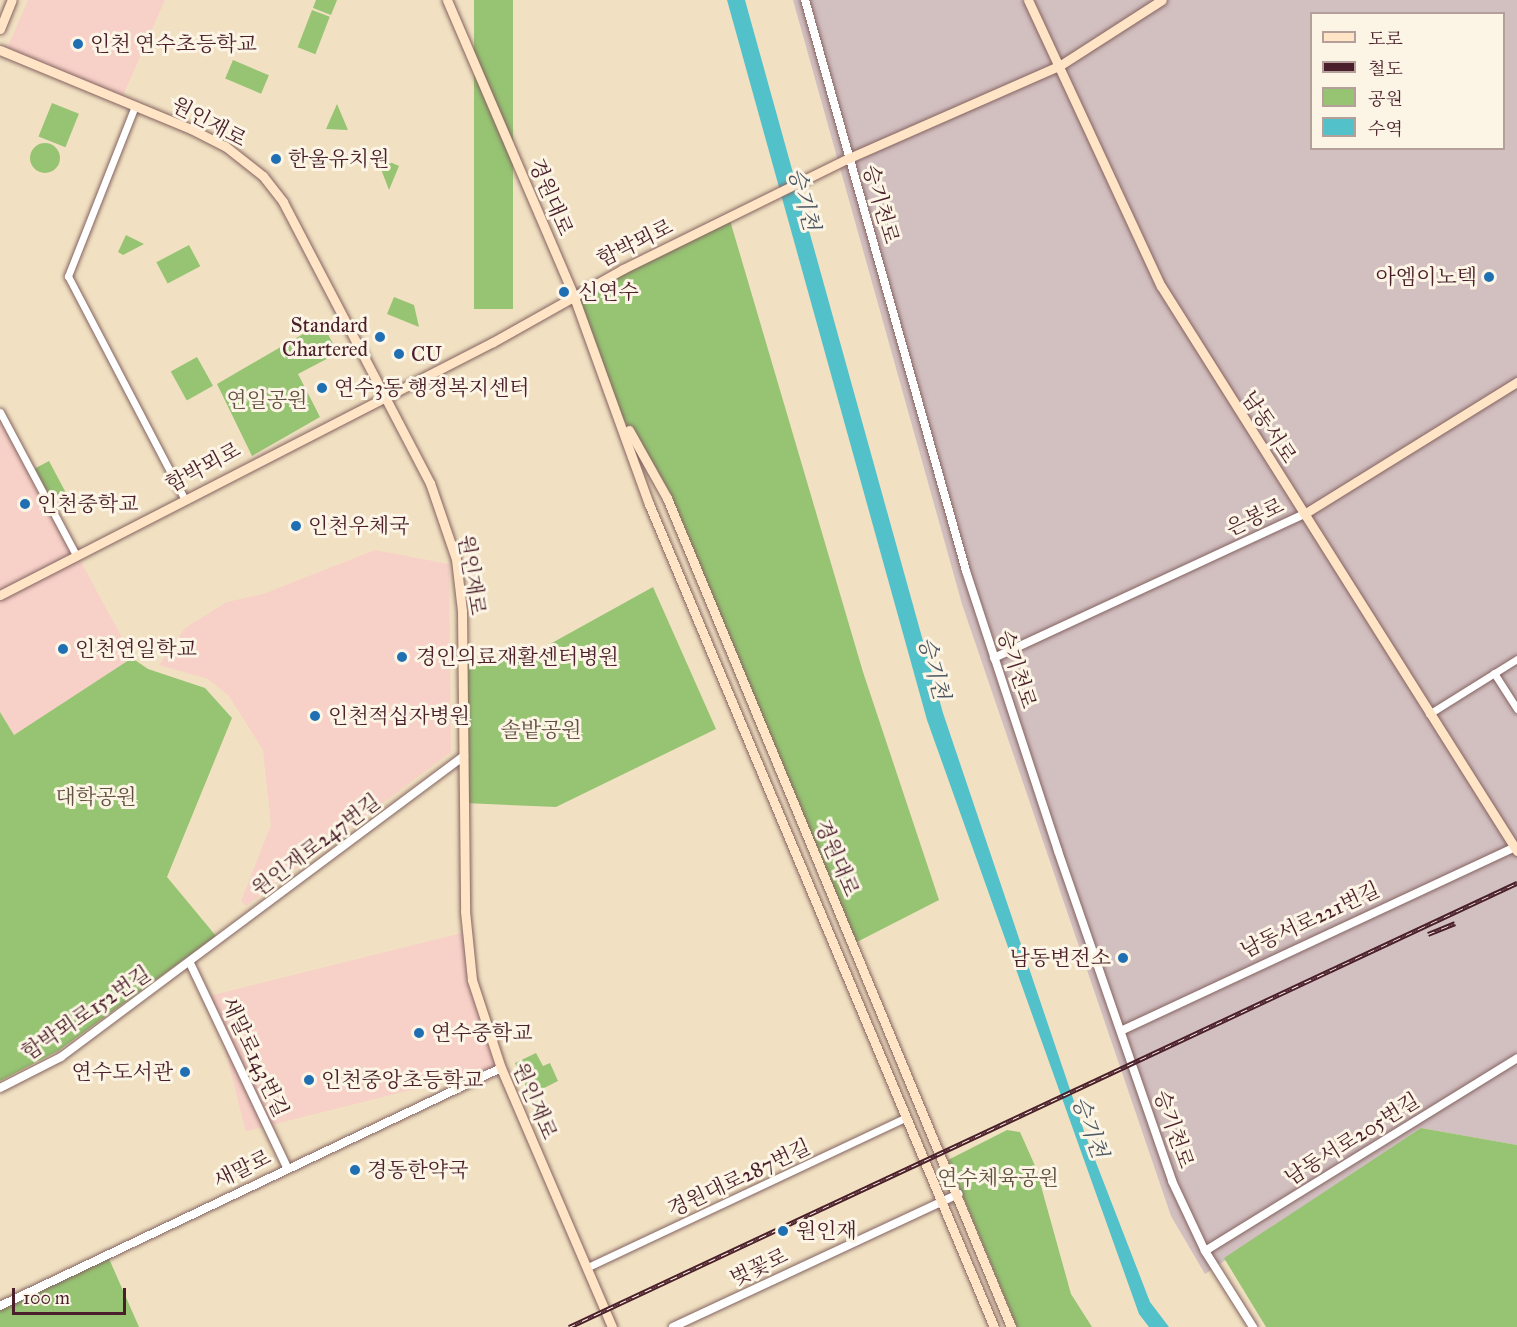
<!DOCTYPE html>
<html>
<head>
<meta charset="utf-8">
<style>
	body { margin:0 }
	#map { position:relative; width:1517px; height:1327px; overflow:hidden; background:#f1e1c2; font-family:"IM FELL Great Primer","Noto Serif KR",serif }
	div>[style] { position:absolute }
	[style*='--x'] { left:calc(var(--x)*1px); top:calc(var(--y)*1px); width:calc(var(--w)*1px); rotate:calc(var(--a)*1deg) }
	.built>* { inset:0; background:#f7d1c8; transform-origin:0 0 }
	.industrial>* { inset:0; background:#d2bfc0 }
	.green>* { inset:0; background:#96c473; transform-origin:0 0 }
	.round { border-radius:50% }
	.water>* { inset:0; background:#53c1ca }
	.roads { filter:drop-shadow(0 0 2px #846360) drop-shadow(0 0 2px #846360) }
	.minor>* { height:7px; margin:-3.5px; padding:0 3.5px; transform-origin:3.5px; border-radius:3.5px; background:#fff }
	.tertiary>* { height:8px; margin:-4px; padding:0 4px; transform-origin:4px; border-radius:4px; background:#fff }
	.secondary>* { height:9px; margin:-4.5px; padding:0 4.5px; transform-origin:4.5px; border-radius:4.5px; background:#ffe4c6 }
	.rail>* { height:4.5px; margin-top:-2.25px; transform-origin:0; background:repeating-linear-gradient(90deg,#fcf5e5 0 7px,#4a1f2b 0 14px); box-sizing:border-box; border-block:2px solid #4a1f2b }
	.dots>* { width:16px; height:16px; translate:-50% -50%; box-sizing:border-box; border:3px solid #fcf5e5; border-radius:50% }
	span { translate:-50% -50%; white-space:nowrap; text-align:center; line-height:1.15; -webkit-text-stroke:6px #fcf5e5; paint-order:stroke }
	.poi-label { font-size:21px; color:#4a1f2b }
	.left { translate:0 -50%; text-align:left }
	.right { translate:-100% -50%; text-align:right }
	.street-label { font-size:21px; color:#4a1f2b }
	.park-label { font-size:21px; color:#615141 }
	.water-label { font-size:22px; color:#4d5863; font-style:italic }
	.legend { position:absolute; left:1310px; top:12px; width:195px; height:138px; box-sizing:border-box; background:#fcf5e5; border:2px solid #b59f9b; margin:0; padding:8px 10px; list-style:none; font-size:18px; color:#4a1f2b }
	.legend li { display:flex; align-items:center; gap:12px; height:30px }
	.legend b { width:30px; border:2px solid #b59f9b }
	.scale { position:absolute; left:12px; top:1288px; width:114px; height:27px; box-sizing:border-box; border:3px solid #4a1f2b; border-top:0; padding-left:8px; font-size:18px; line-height:21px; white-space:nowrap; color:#4a1f2b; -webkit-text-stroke:4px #fcf5e5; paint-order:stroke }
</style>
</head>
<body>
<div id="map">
	<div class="built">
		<div style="clip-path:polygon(28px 0,165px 0,121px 100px,6px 51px)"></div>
		<div style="clip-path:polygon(0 412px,133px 658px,14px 735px,0 712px)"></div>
		<div style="clip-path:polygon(375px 550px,449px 564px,451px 752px,246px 906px,241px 901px,271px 825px,263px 750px,229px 696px,208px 679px,159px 665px,185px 628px,227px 602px,263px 594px)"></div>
		<div style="left:466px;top:932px;width:140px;height:262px;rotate:76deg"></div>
	</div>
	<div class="industrial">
		<div style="clip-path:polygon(evenodd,793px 0,1517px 0,1517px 1145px,1421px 1128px,1205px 1274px,1171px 1216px,962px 604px,793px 0,1312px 14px,1504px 14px,1504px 148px,1312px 148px,1312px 14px)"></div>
	</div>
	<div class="green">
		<div style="clip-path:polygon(316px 0,337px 0,331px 15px,313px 8px)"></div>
		<div style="left:474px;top:0;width:39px;height:309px"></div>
		<div style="left:312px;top:10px;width:19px;height:40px;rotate:21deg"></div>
		<div style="left:233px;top:60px;width:39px;height:20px;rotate:23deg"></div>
		<div style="left:52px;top:103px;width:29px;height:36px;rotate:22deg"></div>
		<div style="clip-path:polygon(337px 104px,348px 130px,326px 129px)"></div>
		<div class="round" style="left:30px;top:143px;width:30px;height:30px"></div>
		<div style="clip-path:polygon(376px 156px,399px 166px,389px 190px)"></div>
		<div style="clip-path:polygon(729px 217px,863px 672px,939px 900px,853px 944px,667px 498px,618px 409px,574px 297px)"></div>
		<div style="clip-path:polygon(126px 235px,144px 244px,123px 255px,118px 252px)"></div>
		<div style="left:189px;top:245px;width:24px;height:37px;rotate:62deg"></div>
		<div style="clip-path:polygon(394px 297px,414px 305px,419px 327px,387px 314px)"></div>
		<div style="clip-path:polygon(322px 323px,338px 353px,298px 374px,320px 417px,252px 456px,217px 384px)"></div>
		<div style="left:197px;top:357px;width:33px;height:30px;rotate:61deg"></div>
		<div style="left:49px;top:461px;width:38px;height:16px;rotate:62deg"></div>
		<div style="clip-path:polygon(653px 587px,716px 729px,556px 807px,464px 803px,463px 661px,532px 654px)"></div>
		<div style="clip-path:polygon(132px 658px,148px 669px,205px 688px,232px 718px,167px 877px,216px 936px,58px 1051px,0 1081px,0 712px,14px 735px)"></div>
		<div style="clip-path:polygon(536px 1053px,543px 1066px,550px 1063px,558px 1081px,530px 1095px,515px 1063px)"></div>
		<div style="clip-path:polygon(1421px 1128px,1517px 1145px,1517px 1327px,1266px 1327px,1224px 1258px)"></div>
		<div style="clip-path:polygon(1007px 1130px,1020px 1132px,1036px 1168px,1071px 1294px,1092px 1327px,1017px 1327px,948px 1160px)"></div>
		<div style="clip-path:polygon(107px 1254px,139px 1327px,0 1327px,0 1306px)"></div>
	</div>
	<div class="water">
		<div style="clip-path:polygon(727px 0,745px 0,943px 713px,1085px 1134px,1150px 1302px,1169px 1327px,1149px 1327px,1139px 1314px,927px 720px)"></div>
	</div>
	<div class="roads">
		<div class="minor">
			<div style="--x:135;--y:106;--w:183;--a:111.5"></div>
			<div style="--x:68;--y:276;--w:250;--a:62.4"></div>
			<div style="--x:0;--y:412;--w:162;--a:62"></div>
			<div style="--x:1494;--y:673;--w:43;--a:57.4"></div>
			<div style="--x:1429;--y:714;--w:104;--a:-32"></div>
			<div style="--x:588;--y:1267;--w:350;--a:-25.2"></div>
		</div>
		<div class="tertiary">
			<div style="--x:805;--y:0;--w:593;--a:74.25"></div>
			<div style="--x:966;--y:571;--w:295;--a:71.8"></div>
			<div style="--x:1058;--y:851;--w:349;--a:70.9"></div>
			<div style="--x:1172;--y:1181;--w:77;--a:64.8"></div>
			<div style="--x:1205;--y:1251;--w:90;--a:57.7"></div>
			<div style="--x:994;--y:658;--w:342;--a:-24.9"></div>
			<div style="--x:190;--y:963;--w:226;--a:64.6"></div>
			<div style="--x:1123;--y:1030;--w:435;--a:-25"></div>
			<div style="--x:0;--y:1088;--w:68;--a:-26.9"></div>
			<div style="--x:61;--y:1057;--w:503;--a:-36.76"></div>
			<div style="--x:1205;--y:1251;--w:367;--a:-31.7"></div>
			<div style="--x:0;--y:1306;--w:555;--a:-25.41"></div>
			<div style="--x:673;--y:1327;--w:315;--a:-25"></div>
		</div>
		<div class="secondary">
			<div style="--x:447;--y:0;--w:323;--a:66.8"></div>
			<div style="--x:574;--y:297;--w:220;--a:70.1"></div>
			<div style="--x:649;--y:504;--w:892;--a:67.26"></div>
			<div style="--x:1028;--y:0;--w:315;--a:65.1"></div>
			<div style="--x:1161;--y:286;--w:668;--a:57.79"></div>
			<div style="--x:0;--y:29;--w:31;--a:-68"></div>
			<div style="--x:0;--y:50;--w:207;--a:22.5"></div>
			<div style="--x:191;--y:129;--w:38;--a:27"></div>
			<div style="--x:225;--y:146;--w:48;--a:38.3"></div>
			<div style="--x:263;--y:176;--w:33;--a:52"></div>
			<div style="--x:283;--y:202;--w:317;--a:62.4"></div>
			<div style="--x:430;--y:483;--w:80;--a:71.1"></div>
			<div style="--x:456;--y:559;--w:52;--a:83.4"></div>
			<div style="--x:462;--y:611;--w:300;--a:89.4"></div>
			<div style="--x:465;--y:911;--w:69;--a:84.2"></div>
			<div style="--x:472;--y:980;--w:93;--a:71.8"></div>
			<div style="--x:501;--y:1068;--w:282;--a:66.8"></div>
			<div style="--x:629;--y:430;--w:78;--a:60.8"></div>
			<div style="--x:667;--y:498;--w:898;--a:67.46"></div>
			<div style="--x:1304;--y:514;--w:251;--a:-31.8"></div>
			<div style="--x:0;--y:595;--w:554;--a:-27.17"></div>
			<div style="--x:493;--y:342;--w:149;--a:-29.3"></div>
			<div style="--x:623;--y:269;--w:252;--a:-26.2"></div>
			<div style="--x:849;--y:158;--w:229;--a:-23.7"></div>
			<div style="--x:1059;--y:66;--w:122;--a:-32.7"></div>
		</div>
	</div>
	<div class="rail">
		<div style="--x:1428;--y:934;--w:29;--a:-22"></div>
		<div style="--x:569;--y:1327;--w:1047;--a:-25.1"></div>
	</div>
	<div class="dots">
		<div style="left:78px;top:44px;background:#1f6fb2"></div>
		<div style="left:276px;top:159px;background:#1f6fb2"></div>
		<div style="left:1489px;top:277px;background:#1f6fb2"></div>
		<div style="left:564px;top:292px;background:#1f6fb2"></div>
		<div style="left:380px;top:337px;background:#1f6fb2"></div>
		<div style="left:399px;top:354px;background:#1f6fb2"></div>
		<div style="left:322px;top:388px;background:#1f6fb2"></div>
		<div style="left:25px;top:504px;background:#1f6fb2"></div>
		<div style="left:296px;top:526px;background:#1f6fb2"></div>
		<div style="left:63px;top:649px;background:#1f6fb2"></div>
		<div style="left:402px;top:657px;background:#1f6fb2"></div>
		<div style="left:315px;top:716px;background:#1f6fb2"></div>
		<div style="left:1123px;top:958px;background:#1f6fb2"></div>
		<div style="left:419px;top:1033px;background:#1f6fb2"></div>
		<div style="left:185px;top:1072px;background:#1f6fb2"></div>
		<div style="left:309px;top:1080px;background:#1f6fb2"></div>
		<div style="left:355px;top:1170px;background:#1f6fb2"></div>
		<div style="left:783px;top:1231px;background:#1f6fb2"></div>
	</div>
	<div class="poi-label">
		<span class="left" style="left:90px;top:44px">인천 연수초등학교</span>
		<span class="left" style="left:288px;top:159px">한울유치원</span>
		<span class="right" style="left:1477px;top:277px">아엠이노텍</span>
		<span class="left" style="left:578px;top:292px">신연수</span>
		<span class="right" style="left:368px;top:337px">Standard<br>Chartered</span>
		<span class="left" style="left:411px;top:354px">CU</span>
		<span class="left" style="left:334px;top:388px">연수3동 행정복지센터</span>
		<span class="left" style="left:37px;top:504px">인천중학교</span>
		<span class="left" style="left:308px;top:526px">인천우체국</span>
		<span class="left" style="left:75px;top:649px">인천연일학교</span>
		<span class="left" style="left:416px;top:657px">경인의료재활센터병원</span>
		<span class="left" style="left:328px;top:716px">인천적십자병원</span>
		<span class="right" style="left:1111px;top:958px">남동변전소</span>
		<span class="left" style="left:431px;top:1033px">연수중학교</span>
		<span class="right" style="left:173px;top:1072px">연수도서관</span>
		<span class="left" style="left:321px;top:1080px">인천중앙초등학교</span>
		<span class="left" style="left:367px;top:1170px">경동한약국</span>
		<span class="left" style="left:796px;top:1231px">원인재</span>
	</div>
	<div class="street-label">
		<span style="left:209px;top:122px;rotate:28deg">원인재로</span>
		<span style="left:551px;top:197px;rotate:67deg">경원대로</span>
		<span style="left:881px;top:204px;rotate:74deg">승기천로</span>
		<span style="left:635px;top:243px;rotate:-26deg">함박뫼로</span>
		<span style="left:1269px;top:427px;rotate:57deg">남동서로</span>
		<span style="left:203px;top:467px;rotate:-28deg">함박뫼로</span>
		<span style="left:1255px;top:517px;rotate:-25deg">은봉로</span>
		<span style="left:472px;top:575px;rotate:81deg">원인재로</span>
		<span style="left:1017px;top:669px;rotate:72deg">승기천로</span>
		<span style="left:316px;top:845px;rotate:-37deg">원인재로247번길</span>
		<span style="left:837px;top:858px;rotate:67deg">경원대로</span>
		<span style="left:1310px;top:920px;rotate:-25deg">남동서로221번길</span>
		<span style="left:86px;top:1013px;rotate:-34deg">함박뫼로152번길</span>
		<span style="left:255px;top:1057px;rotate:65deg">새말로143번길</span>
		<span style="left:535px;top:1101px;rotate:67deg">원인재로</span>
		<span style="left:1174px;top:1129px;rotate:71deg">승기천로</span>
		<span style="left:1352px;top:1139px;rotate:-32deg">남동서로205번길</span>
		<span style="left:242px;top:1169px;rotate:-26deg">새말로</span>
		<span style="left:739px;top:1178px;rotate:-25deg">경원대로287번길</span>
		<span style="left:759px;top:1267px;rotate:-25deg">벚꽃로</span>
	</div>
	<div class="park-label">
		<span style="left:267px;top:400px">연일공원</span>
		<span style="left:541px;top:730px">솔밭공원</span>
		<span style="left:96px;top:797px">대학공원</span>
		<span style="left:998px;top:1178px">연수체육공원</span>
	</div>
	<div class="water-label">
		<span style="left:804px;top:199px;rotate:75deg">승기천</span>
		<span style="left:934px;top:668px;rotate:75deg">승기천</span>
		<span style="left:1090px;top:1127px;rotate:70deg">승기천</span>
	</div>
	<ul class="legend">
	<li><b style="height:8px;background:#ffe4c6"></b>도로</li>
	<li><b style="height:8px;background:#4a1f2b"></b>철도</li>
	<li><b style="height:16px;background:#96c473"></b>공원</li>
	<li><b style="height:16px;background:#53c1ca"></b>수역</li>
	</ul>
	<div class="scale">100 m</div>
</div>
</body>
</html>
